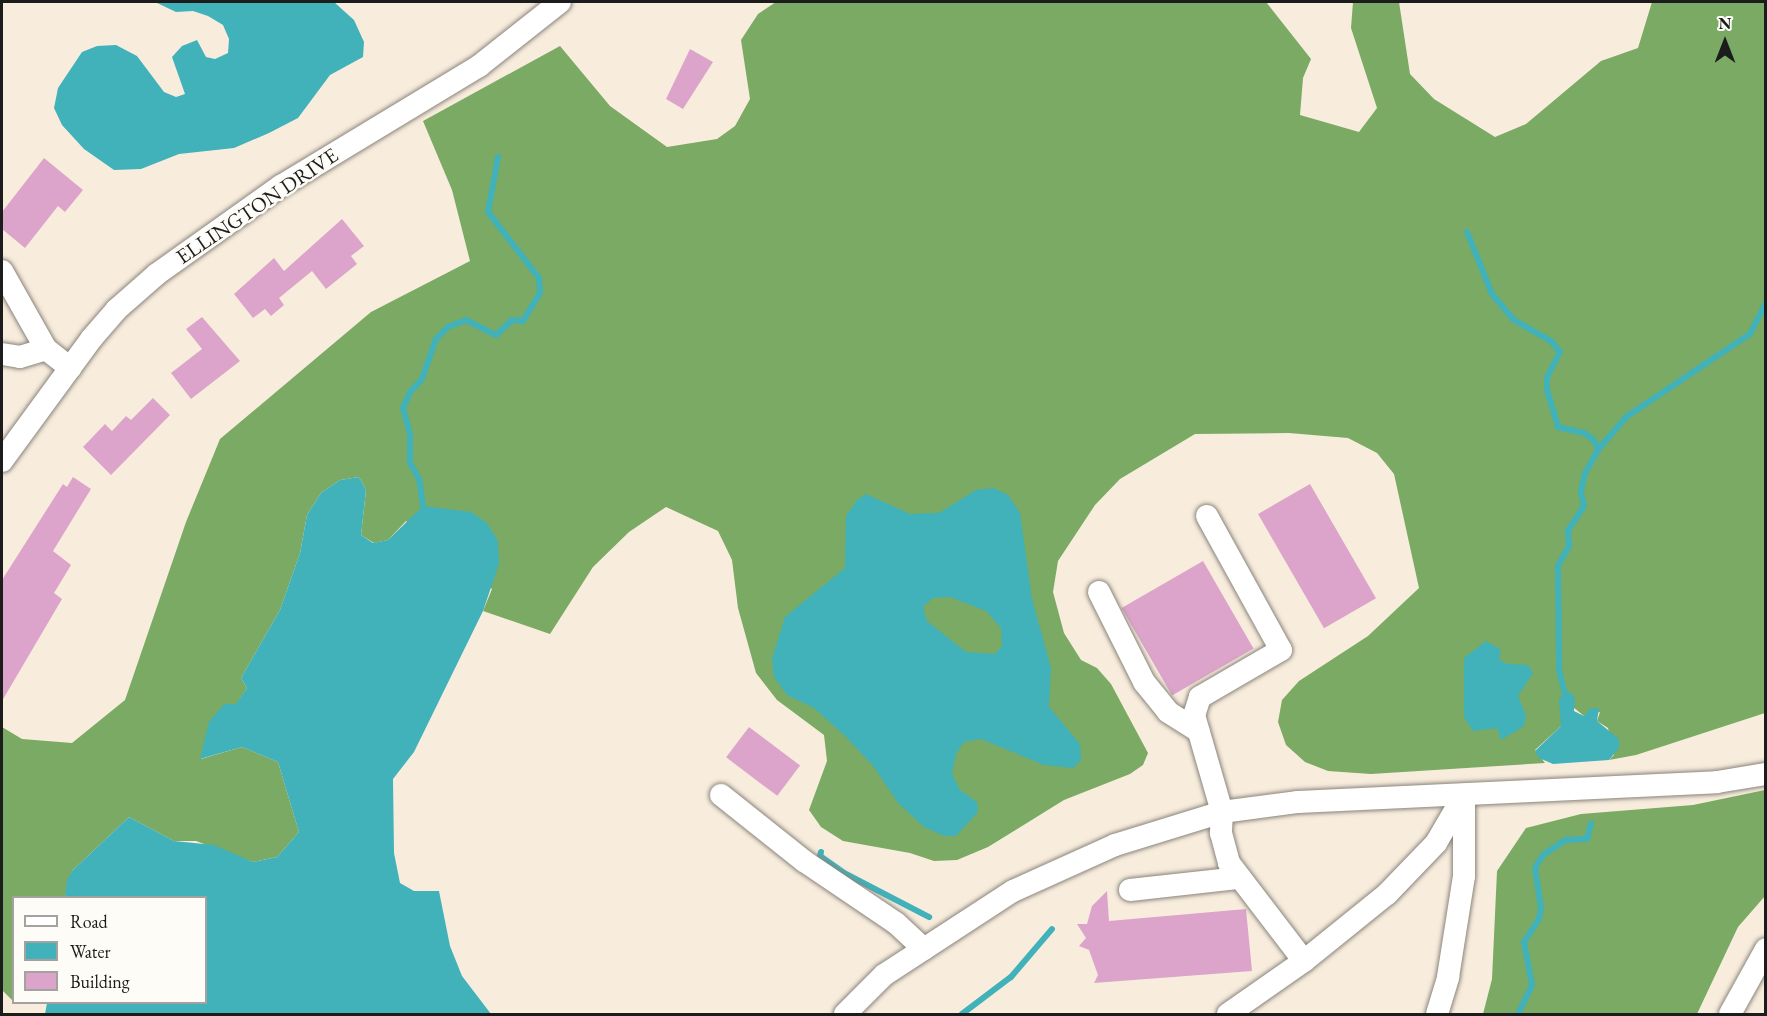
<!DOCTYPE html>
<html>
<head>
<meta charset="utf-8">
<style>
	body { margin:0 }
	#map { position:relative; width:1767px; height:1016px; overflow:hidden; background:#f8eddd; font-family:"EB Garamond",serif }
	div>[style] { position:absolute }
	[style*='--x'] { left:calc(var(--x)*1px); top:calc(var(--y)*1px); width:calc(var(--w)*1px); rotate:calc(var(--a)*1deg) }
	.forest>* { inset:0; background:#7aaa63 }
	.water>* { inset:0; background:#41b1ba }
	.stream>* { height:6px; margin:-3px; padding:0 3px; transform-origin:3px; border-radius:3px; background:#41b1ba }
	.building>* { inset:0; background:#dca4ca; transform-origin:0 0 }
	.roads { filter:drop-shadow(0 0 2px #8a847c) drop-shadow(0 0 2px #8a847c) }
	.minor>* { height:22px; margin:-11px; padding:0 11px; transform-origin:11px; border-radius:11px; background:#fff }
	span { translate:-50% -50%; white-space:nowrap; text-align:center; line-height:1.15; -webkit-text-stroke:5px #fdfcf7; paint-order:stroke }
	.street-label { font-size:21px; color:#1c1c1c }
	.frame { position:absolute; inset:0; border:3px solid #1c1c1c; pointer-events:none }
	.legend { position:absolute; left:12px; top:896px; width:195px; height:108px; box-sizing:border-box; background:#fdfcf7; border:2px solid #a3a29f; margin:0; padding:8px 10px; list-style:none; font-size:18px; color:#1c1c1c }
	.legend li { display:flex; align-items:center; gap:12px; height:30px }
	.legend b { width:30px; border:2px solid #a3a29f }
	.north { position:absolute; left:1695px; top:12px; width:60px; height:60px; -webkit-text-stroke:4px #fdfcf7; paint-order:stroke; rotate:0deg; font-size:16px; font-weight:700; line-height:24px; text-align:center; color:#1c1c1c }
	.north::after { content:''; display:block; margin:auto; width:21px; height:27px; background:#1c1c1c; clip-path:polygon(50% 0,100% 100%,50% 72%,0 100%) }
</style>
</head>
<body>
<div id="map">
	<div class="forest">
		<div style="clip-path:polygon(776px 2px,1266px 2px,1311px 59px,1303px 78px,1300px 115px,1359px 132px,1377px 108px,1351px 28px,1353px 2px,1399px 2px,1410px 74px,1434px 99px,1495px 137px,1526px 124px,1601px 61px,1638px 48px,1652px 2px,1765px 2px,1765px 713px,1636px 755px,1609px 760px,1614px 755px,1608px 728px,1597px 721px,1600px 712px,1584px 716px,1573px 707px,1561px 709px,1561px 726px,1535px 750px,1545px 763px,1371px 774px,1328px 771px,1305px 762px,1286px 745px,1278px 722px,1282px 700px,1299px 681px,1368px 636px,1419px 588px,1394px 474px,1377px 453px,1348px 438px,1289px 433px,1195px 434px,1120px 479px,1095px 505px,1058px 561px,1053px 592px,1064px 633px,1081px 660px,1097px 668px,1111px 684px,1148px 753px,1143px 765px,1130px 774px,1064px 800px,988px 847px,957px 860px,934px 861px,910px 853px,843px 841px,821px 827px,809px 810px,827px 761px,824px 735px,777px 700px,756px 673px,738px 608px,732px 560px,718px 531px,666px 507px,629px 532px,593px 567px,550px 634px,483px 611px,492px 589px,406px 521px,388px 540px,374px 543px,361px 535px,366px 490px,359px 477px,340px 480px,321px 493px,307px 515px,300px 553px,280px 610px,241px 678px,247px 688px,201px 759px,242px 747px,278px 762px,299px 832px,277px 857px,253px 862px,196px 841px,174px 841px,129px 817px,72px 871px,65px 897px,14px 898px,13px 1001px,2px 990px,2px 727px,22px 739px,72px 743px,125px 700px,186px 522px,220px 439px,371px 312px,470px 261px,452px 190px,423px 121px,560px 46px,610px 106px,667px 147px,717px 139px,735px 126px,750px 99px,741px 40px,758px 14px)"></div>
		<div style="clip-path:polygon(1765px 790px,1765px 896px,1738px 927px,1697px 1014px,1483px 1014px,1492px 979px,1497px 871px,1526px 828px,1581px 814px,1693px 805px)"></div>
	</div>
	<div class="water">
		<div style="clip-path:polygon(155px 2px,334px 2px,354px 20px,364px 42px,363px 57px,330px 75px,298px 118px,269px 133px,234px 148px,179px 154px,141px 169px,114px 170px,84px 149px,62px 125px,54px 108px,58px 88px,82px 52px,97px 46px,116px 45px,137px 56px,164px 92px,176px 97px,185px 94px,172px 57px,182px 46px,197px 40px,206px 57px,215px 59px,228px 53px,229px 39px,223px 25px,208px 16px,193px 11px,176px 12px)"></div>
		<div style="clip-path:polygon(359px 477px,366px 490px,361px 535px,373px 543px,388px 540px,423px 506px,471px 512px,487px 523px,498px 541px,499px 564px,483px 611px,414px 752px,393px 779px,394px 853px,400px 883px,414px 891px,439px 891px,450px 946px,462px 976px,491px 1014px,45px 1014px,47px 1003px,206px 1002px,206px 898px,65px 897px,67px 881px,72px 871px,129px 817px,174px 841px,214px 845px,253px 862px,277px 857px,299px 832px,278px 762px,242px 747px,200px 759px,209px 722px,224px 704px,236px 704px,247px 688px,241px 678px,280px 610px,300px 553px,307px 515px,321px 493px,340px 480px)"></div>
		<div style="clip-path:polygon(evenodd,993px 488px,1008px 495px,1020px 513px,1032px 599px,1051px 668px,1049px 707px,1080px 744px,1081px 760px,1073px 768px,1044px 765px,981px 739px,964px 742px,956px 754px,952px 774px,960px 790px,977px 802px,978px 812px,956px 836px,944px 836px,924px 827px,898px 803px,874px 767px,845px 736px,814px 708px,787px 695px,774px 677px,772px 659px,785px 617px,845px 568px,846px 516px,857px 500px,866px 494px,910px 514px,939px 513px,976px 490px,993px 488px,950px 597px,986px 611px,1001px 628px,1002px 646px,995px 654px,966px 652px,927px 621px,923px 607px,933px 598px,950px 597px)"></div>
		<div style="clip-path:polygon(1486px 641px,1501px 650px,1499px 659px,1507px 664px,1528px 665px,1533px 673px,1518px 696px,1526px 716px,1524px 726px,1501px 740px,1497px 728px,1473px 731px,1464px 717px,1464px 658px)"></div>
		<div style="clip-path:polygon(1570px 692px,1575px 698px,1574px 711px,1584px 716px,1591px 708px,1599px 708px,1597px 721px,1619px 739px,1619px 748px,1609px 760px,1553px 764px,1539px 758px,1535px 751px,1561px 726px,1559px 698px)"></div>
	</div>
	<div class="stream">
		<div style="--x:1467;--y:232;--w:67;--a:68"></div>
		<div style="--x:1492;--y:294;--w:34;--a:50"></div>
		<div style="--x:1514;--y:320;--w:43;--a:29.6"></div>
		<div style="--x:1551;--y:341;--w:14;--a:51"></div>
		<div style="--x:1560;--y:352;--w:28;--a:117"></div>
		<div style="--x:1547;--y:377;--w:13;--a:90"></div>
		<div style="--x:1547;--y:390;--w:39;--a:73"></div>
		<div style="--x:1558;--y:427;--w:27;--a:13"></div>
		<div style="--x:1584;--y:433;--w:12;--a:35"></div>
		<div style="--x:1594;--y:440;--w:11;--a:68"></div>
		<div style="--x:1598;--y:450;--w:26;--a:119"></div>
		<div style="--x:1585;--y:473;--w:19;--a:102"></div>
		<div style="--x:1581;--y:492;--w:14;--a:78"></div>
		<div style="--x:1584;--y:506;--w:30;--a:123"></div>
		<div style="--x:1568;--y:531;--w:15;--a:86"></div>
		<div style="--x:1569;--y:546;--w:23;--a:119"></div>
		<div style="--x:1558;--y:566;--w:104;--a:89.4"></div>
		<div style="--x:1559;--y:670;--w:25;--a:76"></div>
		<div style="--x:1598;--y:450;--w:43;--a:-49.7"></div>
		<div style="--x:1626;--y:417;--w:149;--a:-33.8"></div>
		<div style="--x:1750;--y:334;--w:35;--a:-63"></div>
		<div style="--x:423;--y:506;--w:27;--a:-98"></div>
		<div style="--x:419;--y:479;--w:18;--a:-119"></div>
		<div style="--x:410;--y:463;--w:29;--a:-90"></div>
		<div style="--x:410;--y:434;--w:27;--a:-105"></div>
		<div style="--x:403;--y:408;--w:17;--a:-66"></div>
		<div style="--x:410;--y:392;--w:18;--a:-47"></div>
		<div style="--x:422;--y:379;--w:42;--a:-70.7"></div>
		<div style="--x:436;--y:339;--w:17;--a:-45"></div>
		<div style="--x:448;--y:327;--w:19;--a:-21"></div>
		<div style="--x:466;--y:320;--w:34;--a:27"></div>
		<div style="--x:496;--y:335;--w:22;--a:-43"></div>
		<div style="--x:512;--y:320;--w:11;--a:5"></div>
		<div style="--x:523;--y:321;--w:33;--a:-59"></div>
		<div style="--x:540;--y:293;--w:15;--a:-94"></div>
		<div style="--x:539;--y:278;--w:83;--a:-127.7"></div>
		<div style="--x:488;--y:212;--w:56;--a:-79.7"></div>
		<div style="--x:821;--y:852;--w:4;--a:104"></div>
		<div style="--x:820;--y:856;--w:29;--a:35"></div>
		<div style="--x:844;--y:873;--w:96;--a:27.4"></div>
		<div style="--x:962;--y:1014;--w:61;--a:-37.1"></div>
		<div style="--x:1011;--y:977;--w:63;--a:-49.5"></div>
		<div style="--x:1518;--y:1014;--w:32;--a:-64"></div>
		<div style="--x:1532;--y:985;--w:44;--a:-100.5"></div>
		<div style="--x:1524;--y:942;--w:27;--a:-57"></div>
		<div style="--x:1539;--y:919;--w:11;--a:-80"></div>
		<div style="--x:1541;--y:908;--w:40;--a:-98.5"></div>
		<div style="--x:1535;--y:868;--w:15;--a:-58"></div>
		<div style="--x:1543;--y:855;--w:27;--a:-34"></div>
		<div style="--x:1565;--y:840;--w:22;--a:-3"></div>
		<div style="--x:1587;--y:839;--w:16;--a:-75"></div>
	</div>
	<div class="building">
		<div style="clip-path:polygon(690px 49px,713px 62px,683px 109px,666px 99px)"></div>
		<div style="clip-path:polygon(44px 158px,83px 190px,65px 212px,58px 206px,25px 248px,2px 229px,2px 212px)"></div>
		<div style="clip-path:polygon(342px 219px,364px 246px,351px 256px,357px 264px,326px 289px,312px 271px,279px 298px,284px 305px,271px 316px,265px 309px,253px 318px,234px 294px,274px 258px,284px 271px)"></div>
		<div style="clip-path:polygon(202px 317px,240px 361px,191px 399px,171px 373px,202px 349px,186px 329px)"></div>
		<div style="clip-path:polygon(153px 398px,170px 415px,111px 475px,83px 447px,105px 424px,112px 431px,126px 416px,131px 420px)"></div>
		<div style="clip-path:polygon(73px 477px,91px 489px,53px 551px,71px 565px,54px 593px,62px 599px,2px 701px,2px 580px,63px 484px,67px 487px)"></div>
		<div style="left:1310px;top:484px;width:132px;height:60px;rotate:60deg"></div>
		<div style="left:1203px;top:561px;width:101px;height:94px;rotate:60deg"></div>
		<div style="left:749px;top:727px;width:64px;height:38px;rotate:37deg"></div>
		<div style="clip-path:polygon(1107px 891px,1109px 921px,1246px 909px,1252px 971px,1094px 983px,1098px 975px,1089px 950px,1079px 946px,1086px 938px,1077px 924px,1087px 924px,1092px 906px)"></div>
	</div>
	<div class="roads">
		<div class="minor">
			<div style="--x:2;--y:271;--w:90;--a:60.6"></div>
			<div style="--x:46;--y:349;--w:31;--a:38"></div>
			<div style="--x:2;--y:354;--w:18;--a:9"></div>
			<div style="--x:20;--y:357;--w:27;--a:-17"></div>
			<div style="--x:2;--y:461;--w:152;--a:-53.8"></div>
			<div style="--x:92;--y:338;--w:37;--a:-49"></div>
			<div style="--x:116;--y:310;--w:55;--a:-41.3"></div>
			<div style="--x:157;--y:274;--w:152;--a:-35.4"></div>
			<div style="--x:281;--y:186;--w:232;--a:-31.2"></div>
			<div style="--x:479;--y:66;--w:103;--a:-38.3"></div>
			<div style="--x:1207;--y:516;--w:153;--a:61.1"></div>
			<div style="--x:1281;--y:650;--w:94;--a:149.9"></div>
			<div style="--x:1200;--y:697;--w:19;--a:108"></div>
			<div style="--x:1194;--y:715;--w:101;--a:73.9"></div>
			<div style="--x:1222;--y:812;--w:21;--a:93"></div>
			<div style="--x:1221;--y:833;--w:31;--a:75"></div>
			<div style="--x:1229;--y:863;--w:123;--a:52.6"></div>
			<div style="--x:1099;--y:592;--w:101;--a:63.4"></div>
			<div style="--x:1144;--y:682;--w:38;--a:51"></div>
			<div style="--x:1168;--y:712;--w:36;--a:32"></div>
			<div style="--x:721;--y:795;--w:106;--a:38.5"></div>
			<div style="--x:804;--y:861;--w:111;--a:34"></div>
			<div style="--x:896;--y:923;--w:38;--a:43"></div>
			<div style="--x:1130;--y:890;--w:110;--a:-6.3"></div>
			<div style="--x:845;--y:1014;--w:55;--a:-45"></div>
			<div style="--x:884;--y:975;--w:154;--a:-33.1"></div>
			<div style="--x:1013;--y:891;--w:112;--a:-24.3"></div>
			<div style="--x:1115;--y:845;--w:112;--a:-17.1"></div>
			<div style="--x:1222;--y:812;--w:77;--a:-7.5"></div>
			<div style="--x:1298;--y:802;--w:419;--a:-2.7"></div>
			<div style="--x:1717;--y:782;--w:50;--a:-9.3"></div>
			<div style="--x:1228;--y:1014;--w:93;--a:-34.9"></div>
			<div style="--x:1304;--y:961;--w:107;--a:-38.9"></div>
			<div style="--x:1387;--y:894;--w:71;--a:-46.1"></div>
			<div style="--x:1436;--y:843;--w:56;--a:-59.7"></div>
			<div style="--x:1437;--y:1014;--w:39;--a:-73"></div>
			<div style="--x:1448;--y:977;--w:102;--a:-81"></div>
			<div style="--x:1464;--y:876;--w:79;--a:-90"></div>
			<div style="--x:1730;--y:1014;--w:74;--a:-61"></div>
		</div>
	</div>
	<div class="street-label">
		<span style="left:257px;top:206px;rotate:-34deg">ELLINGTON DRIVE</span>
	</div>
	<div class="frame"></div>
	<ul class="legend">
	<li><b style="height:8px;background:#fff"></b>Road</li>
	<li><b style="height:16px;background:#41b1ba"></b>Water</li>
	<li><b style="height:16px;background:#dca4ca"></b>Building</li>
	</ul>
	<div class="north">N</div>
</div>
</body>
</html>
